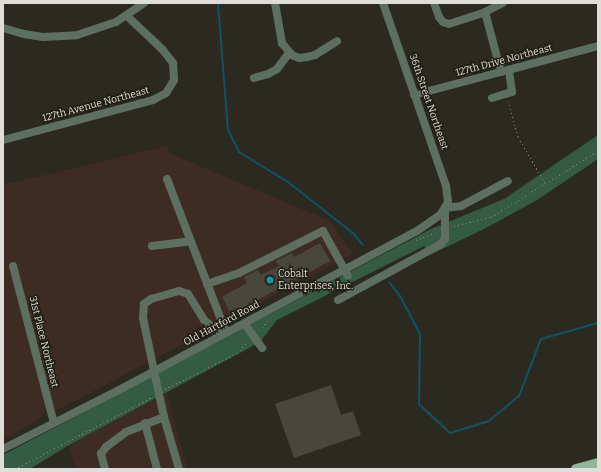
<!DOCTYPE html>
<html>
<head>
<meta charset="utf-8">
<style>
	body { margin:0 }
	#map { position:relative; width:601px; height:472px; overflow:hidden; background:#2c2920; font-family:Bitter,serif }
	div>[style] { position:absolute }
	[style*='--x'] { left:calc(var(--x)*1px); top:calc(var(--y)*1px); width:calc(var(--w)*1px); rotate:calc(var(--a)*1deg) }
	.commercial>* { inset:0; background:#3e2c24 }
	.green>* { inset:0; background:#345c44 }
	.stream>* { height:2px; margin:-1px; padding:0 1px; transform-origin:1px; border-radius:1px; background:#0e5466 }
	.building>* { inset:0; background:#49463c }
	.path>* { height:1px; margin-top:-0.5px; transform-origin:0; background:repeating-linear-gradient(90deg,#8b8881 0 1px,transparent 0 4px) }
	.minor>* { height:8px; margin:-4px; padding:0 4px; transform-origin:4px; border-radius:4px; background:#5d6f60 }
	.major>* { height:10px; margin:-5px; padding:0 5px; transform-origin:5px; border-radius:5px; background:#90b597 }
	.dots>* { width:11px; height:11px; translate:-50% -50%; box-sizing:border-box; border:2px solid #222016; border-radius:50% }
	span { translate:-50% -50%; white-space:nowrap; text-align:center; line-height:1.15; -webkit-text-stroke:3px #222016; paint-order:stroke }
	.street-label { font-size:10px; color:#dfddd7 }
	.poi-label { font-size:10px; color:#dfddd7 }
	.left { translate:0 -50%; text-align:left }
	.frame { position:absolute; inset:0; border:4px solid #dfddd7; pointer-events:none }
</style>
</head>
<body>
<div id="map">
	<div class="commercial">
		<div style="clip-path:polygon(167px 146px,169px 153px,330px 221px,353px 254px,56px 411px,52px 409px,44px 412px,41px 418px,3px 440px,3px 185px)"></div>
		<div style="clip-path:polygon(167px 393px,187px 469px,76px 469px,69px 445px)"></div>
	</div>
	<div class="green">
		<div style="clip-path:polygon(598px 135px,598px 159px,537px 200px,486px 228px,430px 255px,424px 246px,277px 320px,260px 342px,69px 445px,30px 469px,3px 469px,3px 455px,431px 229px,504px 199px)"></div>
	</div>
	<div class="stream">
		<div style="--x:218;--y:3;--w:127;--a:85.5"></div>
		<div style="--x:228;--y:130;--w:25;--a:63"></div>
		<div style="--x:239;--y:152;--w:57;--a:31.5"></div>
		<div style="--x:288;--y:182;--w:84;--a:38.2"></div>
		<div style="--x:354;--y:234;--w:14;--a:51"></div>
		<div style="--x:389;--y:282;--w:18;--a:52"></div>
		<div style="--x:400;--y:296;--w:43;--a:62.2"></div>
		<div style="--x:420;--y:334;--w:70;--a:90.8"></div>
		<div style="--x:419;--y:404;--w:42;--a:43.1"></div>
		<div style="--x:450;--y:433;--w:41;--a:-17.1"></div>
		<div style="--x:489;--y:421;--w:39;--a:-40"></div>
		<div style="--x:519;--y:396;--w:61;--a:-68.9"></div>
		<div style="--x:541;--y:339;--w:59;--a:-15.7"></div>
	</div>
	<div class="building">
		<div style="clip-path:polygon(320px 243px,330px 261px,231px 314px,222px 297px,247px 283px,244px 277px,258px 270px,261px 275px,279px 266px,276px 261px,292px 253px,294px 257px)"></div>
		<div style="clip-path:polygon(331px 385px,341px 415px,353px 411px,361px 435px,294px 458px,275px 404px)"></div>
	</div>
	<div class="path">
		<div style="--x:508;--y:101;--w:37;--a:74"></div>
		<div style="--x:518;--y:137;--w:53;--a:59.6"></div>
		<div style="--x:454;--y:226;--w:38;--a:-14"></div>
		<div style="--x:491;--y:217;--w:126;--a:-31.7"></div>
		<div style="--x:416;--y:240;--w:22;--a:-21"></div>
		<div style="--x:259;--y:330;--w:17;--a:-45"></div>
		<div style="--x:165;--y:389;--w:80;--a:-26.6"></div>
		<div style="--x:237;--y:353;--w:16;--a:-47"></div>
		<div style="--x:15;--y:469;--w:155;--a:-27.7"></div>
	</div>
	<div class="minor">
		<div style="--x:275;--y:3;--w:41;--a:80.1"></div>
		<div style="--x:282;--y:43;--w:16;--a:50"></div>
		<div style="--x:292;--y:55;--w:8;--a:23"></div>
		<div style="--x:299;--y:58;--w:8;--a:-7"></div>
		<div style="--x:307;--y:57;--w:8;--a:-14"></div>
		<div style="--x:315;--y:55;--w:26;--a:-32"></div>
		<div style="--x:434;--y:3;--w:15;--a:70"></div>
		<div style="--x:439;--y:17;--w:6;--a:51"></div>
		<div style="--x:443;--y:22;--w:6;--a:18"></div>
		<div style="--x:449;--y:24;--w:38;--a:-18"></div>
		<div style="--x:485;--y:12;--w:20;--a:-27"></div>
		<div style="--x:485;--y:12;--w:62;--a:75.1"></div>
		<div style="--x:3;--y:28;--w:22;--a:16"></div>
		<div style="--x:24;--y:34;--w:19;--a:9"></div>
		<div style="--x:43;--y:37;--w:34;--a:-3"></div>
		<div style="--x:77;--y:35;--w:41;--a:-18.4"></div>
		<div style="--x:116;--y:22;--w:34;--a:-34"></div>
		<div style="--x:254;--y:78;--w:15;--a:-16"></div>
		<div style="--x:268;--y:74;--w:10;--a:-29"></div>
		<div style="--x:277;--y:69;--w:20;--a:-53"></div>
		<div style="--x:414;--y:95;--w:190;--a:-14.9"></div>
		<div style="--x:492;--y:98;--w:21;--a:-17"></div>
		<div style="--x:512;--y:92;--w:22;--a:-98"></div>
		<div style="--x:3;--y:140;--w:155;--a:-14.9"></div>
		<div style="--x:153;--y:100;--w:15;--a:-28"></div>
		<div style="--x:166;--y:93;--w:15;--a:-58"></div>
		<div style="--x:174;--y:80;--w:17;--a:-93"></div>
		<div style="--x:173;--y:63;--w:16;--a:-128"></div>
		<div style="--x:163;--y:50;--w:50;--a:-136.6"></div>
		<div style="--x:167;--y:179;--w:165;--a:69"></div>
		<div style="--x:445;--y:208;--w:16;--a:-7"></div>
		<div style="--x:461;--y:206;--w:53;--a:-28"></div>
		<div style="--x:152;--y:246;--w:39;--a:-7"></div>
		<div style="--x:13;--y:266;--w:162;--a:75.4"></div>
		<div style="--x:207;--y:284;--w:34;--a:-19"></div>
		<div style="--x:239;--y:273;--w:94;--a:-26.6"></div>
		<div style="--x:323;--y:231;--w:51;--a:60.9"></div>
		<div style="--x:338;--y:300;--w:117;--a:-28.5"></div>
		<div style="--x:441;--y:244;--w:6;--a:-51"></div>
		<div style="--x:445;--y:239;--w:31;--a:-90"></div>
		<div style="--x:244;--y:323;--w:31;--a:54"></div>
		<div style="--x:145;--y:423;--w:48;--a:75.4"></div>
		<div style="--x:3;--y:449;--w:130;--a:-27"></div>
		<div style="--x:119;--y:390;--w:338;--a:-28.1"></div>
		<div style="--x:417;--y:231;--w:29;--a:-35"></div>
		<div style="--x:441;--y:214;--w:14;--a:-60"></div>
		<div style="--x:448;--y:202;--w:16;--a:-97"></div>
		<div style="--x:446;--y:186;--w:194;--a:-109"></div>
		<div style="--x:105;--y:469;--w:16;--a:-105"></div>
		<div style="--x:101;--y:454;--w:9;--a:-54"></div>
		<div style="--x:106;--y:447;--w:25;--a:-37"></div>
		<div style="--x:126;--y:432;--w:41;--a:-21.5"></div>
		<div style="--x:179;--y:469;--w:54;--a:-106.1"></div>
		<div style="--x:164;--y:417;--w:47;--a:-102.3"></div>
		<div style="--x:154;--y:371;--w:54;--a:-101.7"></div>
		<div style="--x:143;--y:318;--w:14;--a:-86"></div>
		<div style="--x:144;--y:304;--w:9;--a:-36"></div>
		<div style="--x:151;--y:299;--w:29;--a:-16"></div>
		<div style="--x:179;--y:291;--w:9;--a:18"></div>
		<div style="--x:188;--y:294;--w:31;--a:58"></div>
		<div style="--x:204;--y:320;--w:23;--a:40"></div>
	</div>
	<div class="major">
		<div style="--x:576;--y:469;--w:23;--a:-15"></div>
	</div>
	<div class="dots">
		<div style="left:270px;top:280px;background:#0f9aa8"></div>
	</div>
	<div class="street-label">
		<span style="left:504px;top:61px;rotate:-15deg">127th Drive Northeast</span>
		<span style="left:428px;top:102px;rotate:71deg">36th Street Northeast</span>
		<span style="left:96px;top:105px;rotate:-15deg">127th Avenue Northeast</span>
		<span style="left:222px;top:324px;rotate:-28deg">Old Hartford Road</span>
		<span style="left:43px;top:342px;rotate:76deg">31st Place Northeast</span>
	</div>
	<div class="poi-label">
		<span class="left" style="left:278px;top:280px">Cobalt<br>Enterprises, Inc.</span>
	</div>
	<div class="frame"></div>
</div>
</body>
</html>
